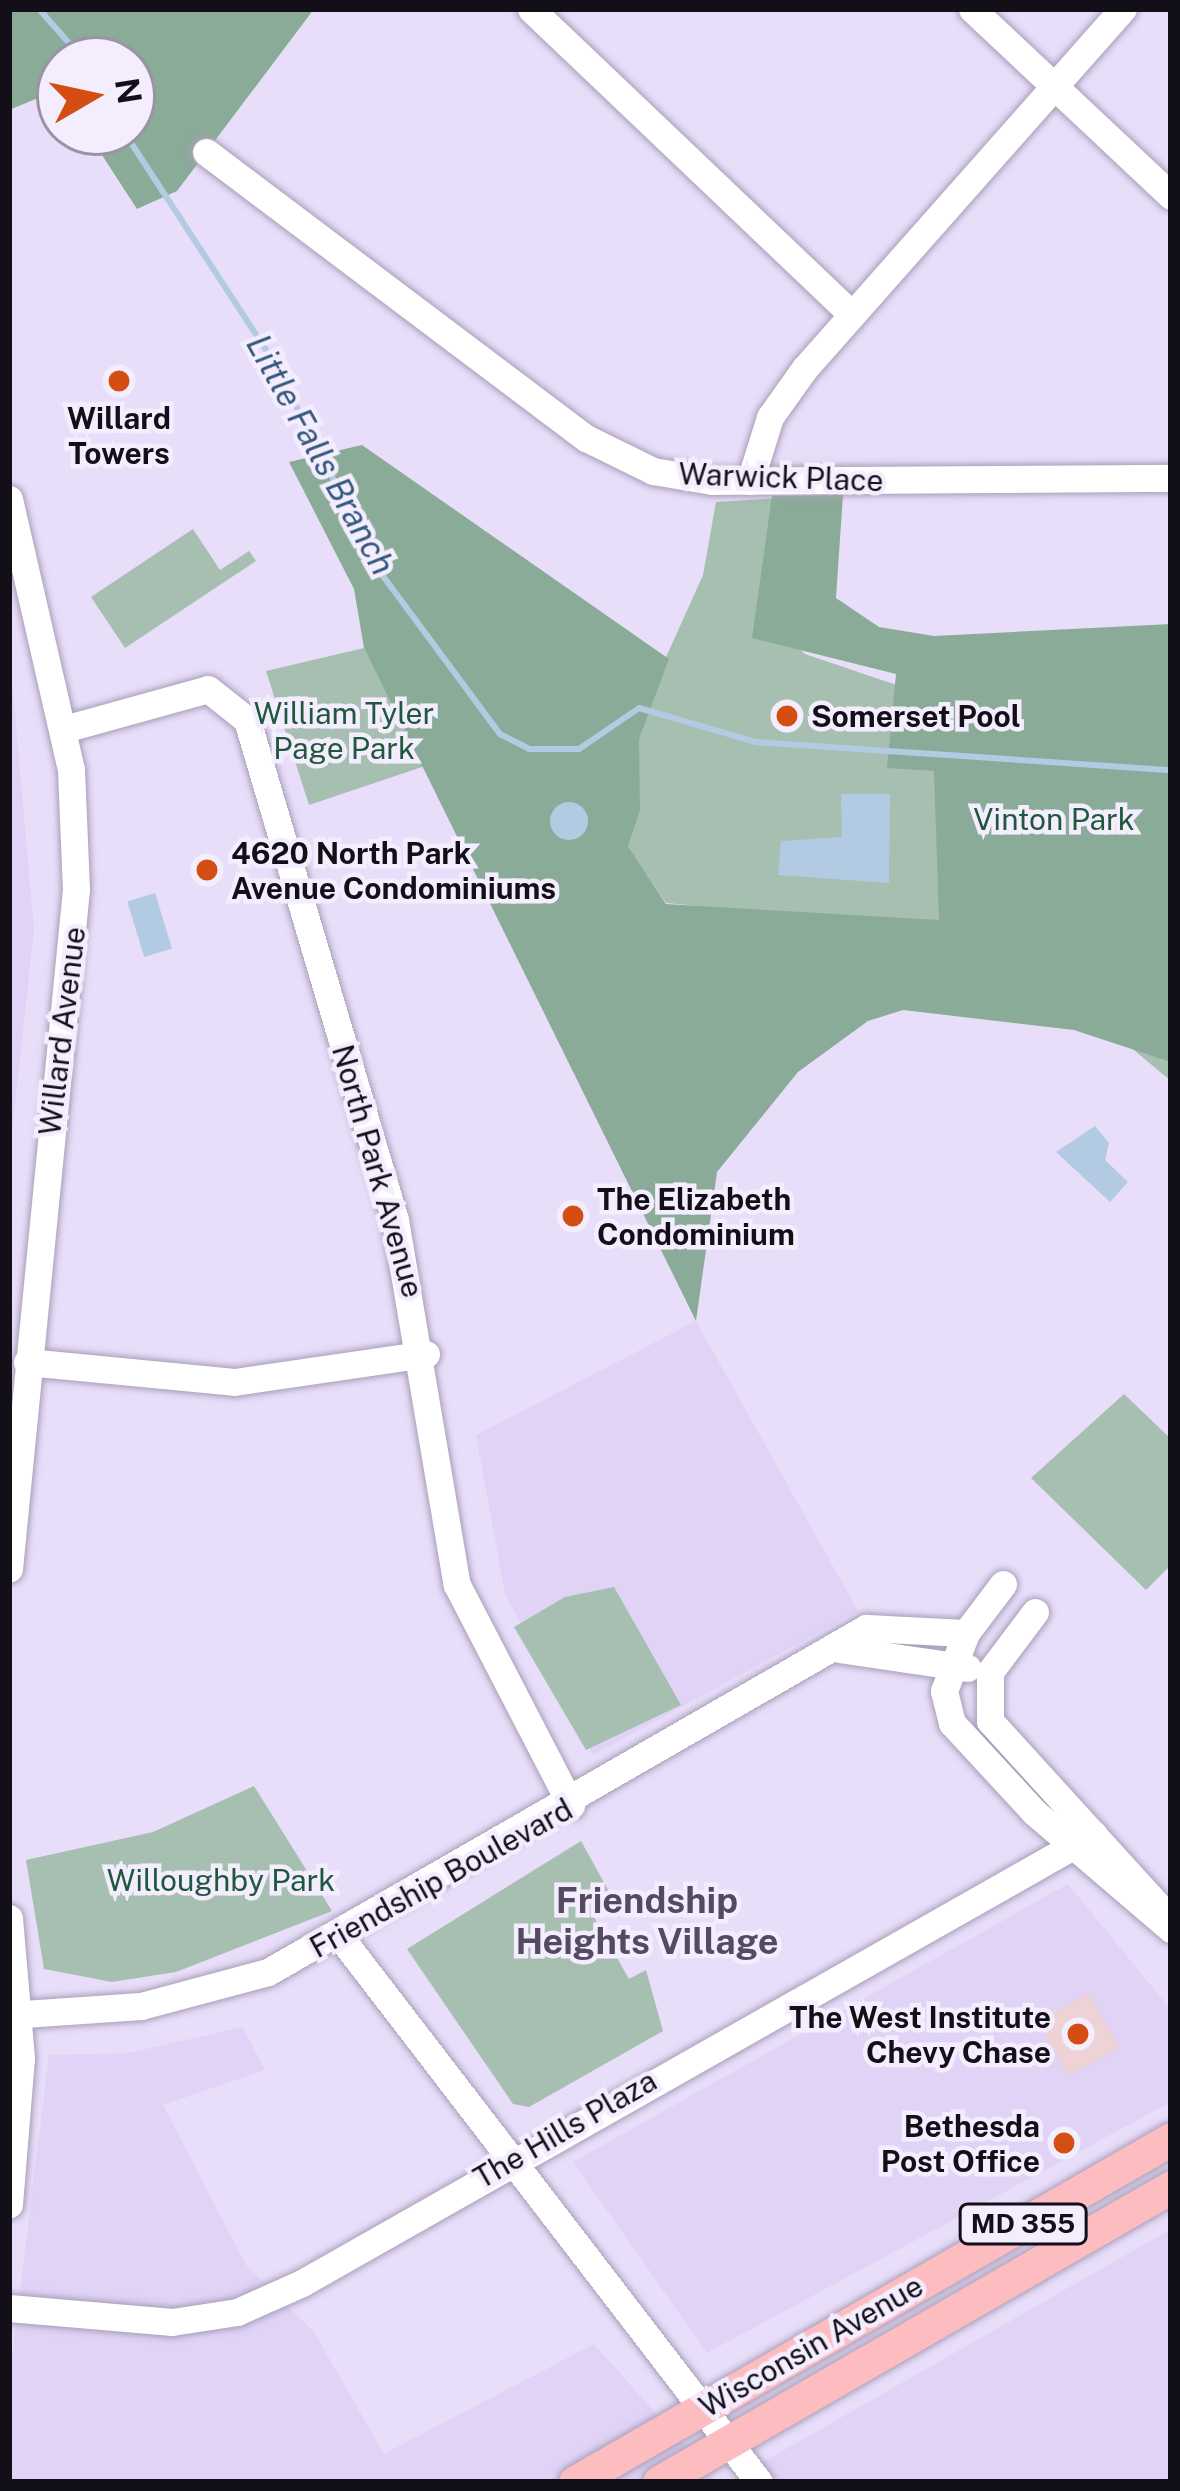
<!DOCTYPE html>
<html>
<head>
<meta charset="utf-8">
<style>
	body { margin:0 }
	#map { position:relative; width:1180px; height:2491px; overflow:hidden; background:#e8defa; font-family:"Public Sans",sans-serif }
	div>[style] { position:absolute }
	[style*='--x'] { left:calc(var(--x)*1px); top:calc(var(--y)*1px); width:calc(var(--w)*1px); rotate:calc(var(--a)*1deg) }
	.built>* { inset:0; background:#e0d3f6 }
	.medical>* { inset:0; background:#edd2d6; transform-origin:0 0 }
	.green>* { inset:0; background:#a6bfb1 }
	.forest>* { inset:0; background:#8bab99 }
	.water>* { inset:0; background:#b3cae3; transform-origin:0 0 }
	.round { border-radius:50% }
	.stream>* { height:6px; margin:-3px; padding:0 3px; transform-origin:3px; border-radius:3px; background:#b3cae3 }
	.roads { filter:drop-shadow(0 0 3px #a99fb9) drop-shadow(0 0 3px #a99fb9) }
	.minor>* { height:27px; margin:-13.5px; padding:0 13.5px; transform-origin:13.5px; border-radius:13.5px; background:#fff }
	.major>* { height:33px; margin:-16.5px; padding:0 16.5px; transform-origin:16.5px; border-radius:16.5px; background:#fdbcc0 }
	.dots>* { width:33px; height:33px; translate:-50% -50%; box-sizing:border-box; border:6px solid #f4edfe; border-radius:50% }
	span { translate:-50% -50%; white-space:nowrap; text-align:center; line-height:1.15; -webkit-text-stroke:9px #f4edfe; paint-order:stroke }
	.shield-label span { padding:3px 9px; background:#f4edfe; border:3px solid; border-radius:9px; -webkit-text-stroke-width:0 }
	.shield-label { font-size:27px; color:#120f18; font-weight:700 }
	.poi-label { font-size:30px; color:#120f18; font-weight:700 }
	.left { translate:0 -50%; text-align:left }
	.right { translate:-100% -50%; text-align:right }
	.street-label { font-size:30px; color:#120f18 }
	.park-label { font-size:30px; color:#20583e }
	.water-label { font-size:33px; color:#35587d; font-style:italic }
	.quarter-label { font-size:36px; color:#544b62; font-weight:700 }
	.frame { position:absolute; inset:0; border:12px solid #120f18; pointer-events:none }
	.north { position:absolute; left:36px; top:36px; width:120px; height:120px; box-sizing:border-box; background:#f4edfe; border:3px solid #9a94a2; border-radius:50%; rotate:81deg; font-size:33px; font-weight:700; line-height:48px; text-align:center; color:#120f18 }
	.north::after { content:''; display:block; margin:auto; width:42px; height:54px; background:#d44e14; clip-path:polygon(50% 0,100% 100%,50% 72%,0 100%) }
</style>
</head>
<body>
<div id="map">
	<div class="built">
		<div style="clip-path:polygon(9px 646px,34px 929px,9px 1159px)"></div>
		<div style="clip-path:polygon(696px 1321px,858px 1611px,593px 1755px,505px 1594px,476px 1435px)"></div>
		<div style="clip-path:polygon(1068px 1884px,1171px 2010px,1171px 2102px,707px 2353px,573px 2162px)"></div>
		<div style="clip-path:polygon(243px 2027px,265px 2070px,163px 2105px,246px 2265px,314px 2332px,384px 2454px,594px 2344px,717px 2482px,9px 2482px,9px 2380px,49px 2055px,128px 2053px)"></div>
		<div style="clip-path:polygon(1171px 2229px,1171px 2482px,728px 2482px)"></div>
	</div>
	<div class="medical">
		<div style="left:1089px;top:1993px;width:63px;height:58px;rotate:61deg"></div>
	</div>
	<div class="green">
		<div style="clip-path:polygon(795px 497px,776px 625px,805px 654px,932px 697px,1171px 624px,1171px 1081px,995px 934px,666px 903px,628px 847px,631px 735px,703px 575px,716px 502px)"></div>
		<div style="clip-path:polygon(193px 529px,220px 570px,249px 551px,256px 561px,125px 648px,91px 597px)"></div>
		<div style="clip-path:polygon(364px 648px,425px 766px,309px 805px,266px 671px)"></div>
		<div style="clip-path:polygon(1124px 1394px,1171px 1439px,1171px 1565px,1146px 1590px,1031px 1478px)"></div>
		<div style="clip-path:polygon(614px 1587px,681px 1705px,586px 1750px,514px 1627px,565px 1597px)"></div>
		<div style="clip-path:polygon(254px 1786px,332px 1911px,176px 1972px,112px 1982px,44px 1969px,26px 1860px,153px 1832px)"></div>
		<div style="clip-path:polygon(581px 1841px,612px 1897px,590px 1910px,629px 1979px,646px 1970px,663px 2031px,529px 2107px,513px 2104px,407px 1949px)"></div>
	</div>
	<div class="forest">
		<div style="clip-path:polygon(9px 9px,314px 9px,177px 191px,137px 209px,87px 132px,132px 132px,132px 60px,60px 60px,60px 89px,9px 110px)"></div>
		<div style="clip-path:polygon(362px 445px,669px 659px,639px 739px,640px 810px,628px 846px,666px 904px,939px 920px,934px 771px,887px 768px,896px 674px,752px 638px,772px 496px,843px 495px,836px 598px,879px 627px,934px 636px,1171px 624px,1171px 1062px,1074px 1030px,903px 1010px,868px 1021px,798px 1072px,717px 1172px,696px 1321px,364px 648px,354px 589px,289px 462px)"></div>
	</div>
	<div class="water">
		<div style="clip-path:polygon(841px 794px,890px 794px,889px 883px,778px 875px,781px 841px,842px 837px)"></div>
		<div class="round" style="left:550px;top:802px;width:38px;height:38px"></div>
		<div style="left:155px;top:893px;width:58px;height:29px;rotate:73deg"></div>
		<div style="clip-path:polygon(1095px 1126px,1109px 1143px,1105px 1160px,1128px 1182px,1110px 1202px,1056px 1152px)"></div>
	</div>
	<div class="stream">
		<div style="--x:39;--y:9;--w:68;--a:48.6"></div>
		<div style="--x:124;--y:132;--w:271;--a:56.9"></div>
		<div style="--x:272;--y:359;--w:244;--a:62.9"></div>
		<div style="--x:383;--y:576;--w:197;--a:53.5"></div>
		<div style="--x:500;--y:734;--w:33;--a:27"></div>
		<div style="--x:529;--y:749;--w:50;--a:0"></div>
		<div style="--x:579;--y:749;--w:73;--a:-34.3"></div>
		<div style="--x:639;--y:708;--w:122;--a:16.2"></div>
		<div style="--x:756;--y:742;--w:416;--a:3.9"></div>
	</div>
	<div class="roads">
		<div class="minor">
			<div style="--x:531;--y:9;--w:439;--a:43.6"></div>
			<div style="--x:972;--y:9;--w:273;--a:43.2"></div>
			<div style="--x:206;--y:152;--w:476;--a:37"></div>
			<div style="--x:586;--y:438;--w:75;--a:26.2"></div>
			<div style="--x:653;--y:471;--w:60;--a:9.6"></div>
			<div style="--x:712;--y:481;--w:459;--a:-0.4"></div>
			<div style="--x:750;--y:481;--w:67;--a:-72.6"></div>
			<div style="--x:770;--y:417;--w:60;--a:-54.5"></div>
			<div style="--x:805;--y:368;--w:480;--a:-48.5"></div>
			<div style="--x:9;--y:499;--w:278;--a:77.1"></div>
			<div style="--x:71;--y:770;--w:119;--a:87.6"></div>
			<div style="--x:76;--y:889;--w:683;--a:95.63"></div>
			<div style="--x:64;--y:729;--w:149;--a:-15.5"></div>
			<div style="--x:208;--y:689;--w:50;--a:38.5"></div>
			<div style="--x:247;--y:720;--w:521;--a:73.51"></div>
			<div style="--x:395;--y:1220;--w:370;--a:80.4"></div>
			<div style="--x:457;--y:1585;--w:248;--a:62.6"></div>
			<div style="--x:27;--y:1362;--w:208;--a:5.5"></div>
			<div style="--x:234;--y:1382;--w:194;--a:-8.3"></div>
			<div style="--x:1003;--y:1584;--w:61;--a:127.1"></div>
			<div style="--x:966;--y:1633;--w:62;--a:110.8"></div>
			<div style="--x:944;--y:1691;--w:33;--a:76"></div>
			<div style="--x:952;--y:1723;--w:121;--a:47.3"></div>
			<div style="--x:1034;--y:1812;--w:180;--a:40.5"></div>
			<div style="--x:1035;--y:1612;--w:75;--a:126.9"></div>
			<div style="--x:990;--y:1672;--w:49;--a:90"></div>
			<div style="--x:990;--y:1721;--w:269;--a:47.7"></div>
			<div style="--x:840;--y:1649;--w:129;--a:8.4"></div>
			<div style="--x:9;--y:1918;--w:141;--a:85.1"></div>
			<div style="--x:21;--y:2058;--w:147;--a:94.7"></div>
			<div style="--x:341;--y:1938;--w:686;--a:52.46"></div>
			<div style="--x:9;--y:2015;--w:132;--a:-3.9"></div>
			<div style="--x:141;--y:2006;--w:131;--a:-15"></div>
			<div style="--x:268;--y:1972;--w:690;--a:-29.91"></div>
			<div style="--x:866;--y:1628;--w:100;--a:2.9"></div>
			<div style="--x:9;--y:2308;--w:164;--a:4.9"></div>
			<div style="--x:172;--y:2322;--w:66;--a:-8.7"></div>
			<div style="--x:237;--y:2312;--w:71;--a:-24"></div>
			<div style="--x:302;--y:2283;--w:910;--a:-29.55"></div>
		</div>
		<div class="major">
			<div style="--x:575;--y:2482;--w:688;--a:-29.92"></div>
			<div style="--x:659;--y:2482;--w:591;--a:-29.95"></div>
		</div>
	</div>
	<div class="dots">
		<div style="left:119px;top:381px;background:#d44e14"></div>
		<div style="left:787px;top:716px;background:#d44e14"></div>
		<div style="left:207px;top:870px;background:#d44e14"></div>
		<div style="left:573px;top:1216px;background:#d44e14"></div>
		<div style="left:1078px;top:2034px;background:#d44e14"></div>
		<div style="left:1064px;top:2143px;background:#d44e14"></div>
	</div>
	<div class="shield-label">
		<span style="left:1023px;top:2224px">MD 355</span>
	</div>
	<div class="poi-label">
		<span style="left:119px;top:435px">Willard<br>Towers</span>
		<span class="left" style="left:811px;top:716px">Somerset Pool</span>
		<span class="left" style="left:231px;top:870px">4620 North Park<br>Avenue Condominiums</span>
		<span class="left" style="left:597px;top:1216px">The Elizabeth<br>Condominium</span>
		<span class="right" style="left:1051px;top:2034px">The West Institute<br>Chevy Chase</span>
		<span class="right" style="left:1040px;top:2143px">Bethesda<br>Post Office</span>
	</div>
	<div class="street-label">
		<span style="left:781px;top:477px;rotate:2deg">Warwick Place</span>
		<span style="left:62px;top:1031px;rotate:-83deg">Willard Avenue</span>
		<span style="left:378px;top:1171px;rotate:74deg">North Park Avenue</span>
		<span style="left:441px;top:1878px;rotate:-29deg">Friendship Boulevard</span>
		<span style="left:565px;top:2129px;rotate:-30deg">The Hills Plaza</span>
		<span style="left:811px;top:2346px;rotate:-30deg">Wisconsin Avenue</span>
	</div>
	<div class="park-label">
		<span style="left:344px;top:730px">William Tyler<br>Page Park</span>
		<span style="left:1054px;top:819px">Vinton Park</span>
		<span style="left:221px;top:1880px">Willoughby Park</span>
	</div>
	<div class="water-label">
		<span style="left:320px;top:455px;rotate:61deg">Little Falls Branch</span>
	</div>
	<div class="quarter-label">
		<span style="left:647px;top:1921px">Friendship<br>Heights Village</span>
	</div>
	<div class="frame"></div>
	<div class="north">N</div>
</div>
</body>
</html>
